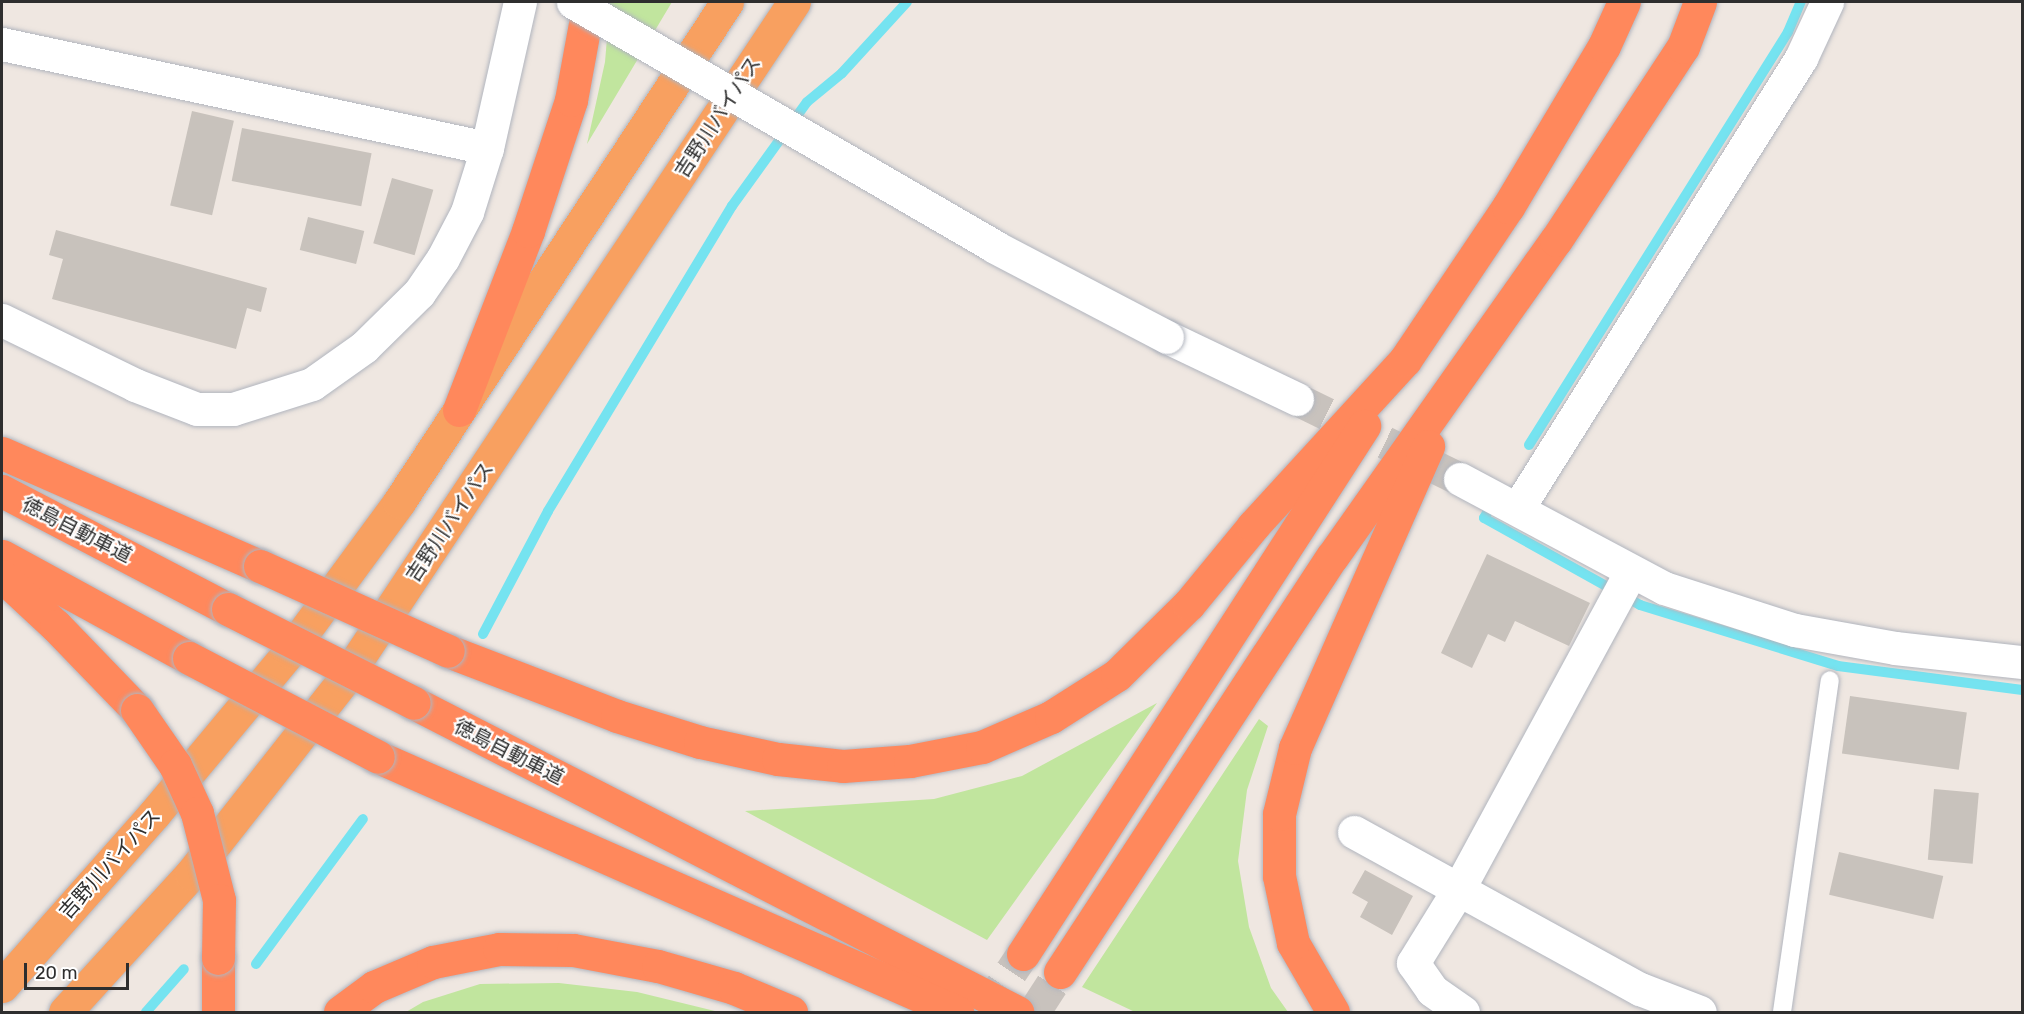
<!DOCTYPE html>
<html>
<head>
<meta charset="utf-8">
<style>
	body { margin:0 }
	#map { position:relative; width:2024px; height:1014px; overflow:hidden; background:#efe7e1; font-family:Rubik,"Noto Sans JP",sans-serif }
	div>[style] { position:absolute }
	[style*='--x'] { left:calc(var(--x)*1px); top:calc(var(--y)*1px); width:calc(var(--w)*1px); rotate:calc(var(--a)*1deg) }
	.green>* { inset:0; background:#c1e59e }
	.stream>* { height:10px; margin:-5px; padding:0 5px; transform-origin:5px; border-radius:5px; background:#75e3f0 }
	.building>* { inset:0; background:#c8c2bc; transform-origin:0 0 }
	.minor-tunnel>* { height:33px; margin-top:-16.5px; transform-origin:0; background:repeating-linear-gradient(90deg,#c8c2bd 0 33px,transparent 0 49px) }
	.motorway-tunnel>* { height:33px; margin-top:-16.5px; transform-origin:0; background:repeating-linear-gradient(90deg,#c8c2bd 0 33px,transparent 0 49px) }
	.roads { filter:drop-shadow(0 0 2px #b1b5be) drop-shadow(0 0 2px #b1b5be) }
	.service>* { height:18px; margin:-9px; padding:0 9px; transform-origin:9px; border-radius:9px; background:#fff }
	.minor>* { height:33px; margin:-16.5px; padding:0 16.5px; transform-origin:16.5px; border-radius:16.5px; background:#fff }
	.trunk>* { height:33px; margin:-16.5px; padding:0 16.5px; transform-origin:16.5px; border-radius:16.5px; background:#f8a060 }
	.motorway>* { height:33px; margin:-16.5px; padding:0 16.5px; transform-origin:16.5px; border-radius:16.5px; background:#ff885c }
	.bridges { filter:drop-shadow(0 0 2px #b1b5be) drop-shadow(0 0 2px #b1b5be) }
	.minor-bridge>* { height:33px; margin:-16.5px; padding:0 16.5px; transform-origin:16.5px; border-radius:16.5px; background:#fff }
	.motorway-bridge>* { height:33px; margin:-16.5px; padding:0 16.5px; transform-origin:16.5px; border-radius:16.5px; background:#ff885c }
	span { translate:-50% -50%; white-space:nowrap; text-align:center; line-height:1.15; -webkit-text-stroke:4.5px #fff; paint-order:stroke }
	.street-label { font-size:20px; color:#2e2e2e }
	.frame { position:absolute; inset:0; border:3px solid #2e2e2e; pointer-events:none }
	.scale { position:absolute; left:24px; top:963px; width:105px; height:27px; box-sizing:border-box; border:3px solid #2e2e2e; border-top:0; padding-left:8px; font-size:18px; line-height:21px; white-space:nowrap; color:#2e2e2e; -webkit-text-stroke:4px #fff; paint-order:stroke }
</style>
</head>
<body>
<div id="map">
	<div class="green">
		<div style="clip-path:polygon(610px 2px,672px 2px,587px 144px,605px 62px)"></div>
		<div style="clip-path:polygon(1157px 703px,987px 940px,745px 811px,934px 799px,1022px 776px)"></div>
		<div style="clip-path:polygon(1259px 719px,1268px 726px,1247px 790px,1238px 861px,1249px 927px,1271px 988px,1288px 1012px,1135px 1012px,1082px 987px)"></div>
		<div style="clip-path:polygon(559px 983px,637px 992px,719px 1012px,406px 1012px,423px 1002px,480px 984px)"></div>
	</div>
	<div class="stream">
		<div style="--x:1529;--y:445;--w:487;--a:-57.9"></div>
		<div style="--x:1788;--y:32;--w:33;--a:-67"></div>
		<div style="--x:1488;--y:511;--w:8;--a:120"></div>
		<div style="--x:1484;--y:518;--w:179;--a:29.1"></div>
		<div style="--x:1640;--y:605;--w:207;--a:17.1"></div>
		<div style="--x:1838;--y:666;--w:186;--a:7.4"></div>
		<div style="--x:483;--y:634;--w:139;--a:-62.1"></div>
		<div style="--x:548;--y:511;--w:356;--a:-58.9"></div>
		<div style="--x:732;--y:206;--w:128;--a:-54.2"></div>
		<div style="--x:807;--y:102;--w:45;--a:-39.6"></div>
		<div style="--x:842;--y:73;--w:96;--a:-47.5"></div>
		<div style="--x:256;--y:964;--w:180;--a:-53.6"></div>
		<div style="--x:146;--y:1012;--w:57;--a:-48.5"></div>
	</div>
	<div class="building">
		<div style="left:192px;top:111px;width:43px;height:97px;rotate:13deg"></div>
		<div style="left:242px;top:128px;width:132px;height:54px;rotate:11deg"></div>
		<div style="left:392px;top:178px;width:43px;height:68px;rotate:16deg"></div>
		<div style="left:308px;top:217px;width:58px;height:34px;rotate:14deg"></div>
		<div style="clip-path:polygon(56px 230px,267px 288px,261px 312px,247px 308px,236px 349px,52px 299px,63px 259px,49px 255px)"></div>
		<div style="clip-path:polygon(1487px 554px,1590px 603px,1569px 646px,1515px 621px,1505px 642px,1488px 634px,1472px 668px,1441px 653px)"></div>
		<div style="left:1850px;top:696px;width:118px;height:58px;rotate:8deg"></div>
		<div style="left:1934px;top:789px;width:45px;height:71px;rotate:5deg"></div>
		<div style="left:1839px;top:852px;width:107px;height:44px;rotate:13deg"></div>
		<div style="clip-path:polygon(1365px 870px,1413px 896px,1392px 935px,1360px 917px,1368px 902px,1352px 893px)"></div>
	</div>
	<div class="minor-tunnel">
		<div style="--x:1297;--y:399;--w:182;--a:26.1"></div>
	</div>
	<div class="motorway-tunnel">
		<div style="--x:984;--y:1012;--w:70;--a:-56.1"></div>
		<div style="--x:1034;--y:1012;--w:48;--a:-57"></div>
	</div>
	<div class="roads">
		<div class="service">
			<div style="--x:1782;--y:1012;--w:335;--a:-81.8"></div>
		</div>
		<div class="minor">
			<div style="--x:2;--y:44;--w:496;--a:12.1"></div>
			<div style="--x:2;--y:320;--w:148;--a:26"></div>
			<div style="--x:135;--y:385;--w:66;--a:21.2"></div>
			<div style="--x:197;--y:409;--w:36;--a:0"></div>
			<div style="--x:233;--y:409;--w:83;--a:-17.6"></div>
			<div style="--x:312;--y:384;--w:64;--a:-35.4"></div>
			<div style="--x:364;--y:347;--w:77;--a:-44.5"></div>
			<div style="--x:419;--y:293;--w:42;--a:-55.6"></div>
			<div style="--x:443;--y:258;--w:52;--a:-62.4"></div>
			<div style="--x:467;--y:212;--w:67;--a:-72.6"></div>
			<div style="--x:487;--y:148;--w:150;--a:-77.3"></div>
			<div style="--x:1167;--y:337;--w:144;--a:25.5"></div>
			<div style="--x:1460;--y:479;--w:231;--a:28.1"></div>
			<div style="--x:1664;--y:588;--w:138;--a:17.8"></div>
			<div style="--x:1795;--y:630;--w:102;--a:10.2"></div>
			<div style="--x:1895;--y:648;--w:128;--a:6.3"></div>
			<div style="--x:1518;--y:508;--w:532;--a:-57.83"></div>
			<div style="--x:1801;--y:58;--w:62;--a:-65.1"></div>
			<div style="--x:1354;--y:832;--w:326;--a:28.8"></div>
			<div style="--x:1640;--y:989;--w:64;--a:21"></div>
			<div style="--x:1463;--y:1012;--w:38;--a:-145"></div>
			<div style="--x:1432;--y:990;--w:33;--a:-125"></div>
			<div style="--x:1413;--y:963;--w:86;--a:-58.3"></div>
			<div style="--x:1458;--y:890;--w:362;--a:-61.5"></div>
		</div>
		<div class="trunk">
			<div style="--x:2;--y:986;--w:231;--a:-48.5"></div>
			<div style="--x:155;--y:813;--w:209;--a:-50.2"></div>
			<div style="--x:289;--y:652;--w:186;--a:-53.7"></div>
			<div style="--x:399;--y:502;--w:598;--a:-56.74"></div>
			<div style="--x:65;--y:1012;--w:187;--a:-47.6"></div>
			<div style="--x:191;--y:874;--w:246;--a:-51.8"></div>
			<div style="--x:343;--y:681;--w:815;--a:-56.41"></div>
		</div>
		<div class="motorway">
			<div style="--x:459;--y:410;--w:192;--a:-68.9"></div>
			<div style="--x:528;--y:231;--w:138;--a:-71.8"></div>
			<div style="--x:571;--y:100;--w:100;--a:-79.6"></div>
			<div style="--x:2;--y:453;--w:282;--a:23.7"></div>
			<div style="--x:2;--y:491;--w:255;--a:27.6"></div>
			<div style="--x:2;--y:556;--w:213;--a:28.6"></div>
			<div style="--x:2;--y:576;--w:74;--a:42.8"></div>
			<div style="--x:56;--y:626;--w:117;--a:46"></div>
			<div style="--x:448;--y:651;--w:181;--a:21"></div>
			<div style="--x:617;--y:716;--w:87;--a:17.4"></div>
			<div style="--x:700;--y:742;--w:80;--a:12.3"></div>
			<div style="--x:778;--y:759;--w:65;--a:6.1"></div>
			<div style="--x:843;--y:766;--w:67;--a:-4.3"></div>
			<div style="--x:910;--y:761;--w:73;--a:-11"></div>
			<div style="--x:982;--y:747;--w:75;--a:-23.5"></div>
			<div style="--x:1051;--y:717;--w:78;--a:-32.5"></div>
			<div style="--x:1117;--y:675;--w:101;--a:-44.6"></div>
			<div style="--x:1189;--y:604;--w:101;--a:-50.6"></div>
			<div style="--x:1253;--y:526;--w:225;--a:-47.5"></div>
			<div style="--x:1405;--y:360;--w:184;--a:-56.1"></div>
			<div style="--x:1508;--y:207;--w:187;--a:-59.2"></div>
			<div style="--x:1604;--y:46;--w:48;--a:-65.6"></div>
			<div style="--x:414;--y:703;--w:678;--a:27.13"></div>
			<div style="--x:378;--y:757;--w:633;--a:23.77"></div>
			<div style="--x:1023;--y:954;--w:629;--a:-57.14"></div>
			<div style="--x:1060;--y:972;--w:496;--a:-56.8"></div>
			<div style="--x:1332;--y:557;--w:388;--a:-54.8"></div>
			<div style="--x:1556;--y:240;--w:231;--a:-56.7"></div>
			<div style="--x:1683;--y:47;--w:48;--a:-69.3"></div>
			<div style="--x:218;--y:1012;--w:54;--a:-90"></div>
			<div style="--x:340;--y:1012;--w:42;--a:-36.3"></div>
			<div style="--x:374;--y:987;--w:64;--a:-23"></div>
			<div style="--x:433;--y:962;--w:67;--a:-11.1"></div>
			<div style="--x:499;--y:949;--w:74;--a:0.8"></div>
			<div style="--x:573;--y:950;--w:86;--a:10.7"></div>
			<div style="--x:658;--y:966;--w:79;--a:16.1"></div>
			<div style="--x:734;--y:988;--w:62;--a:22.8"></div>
			<div style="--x:1333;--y:1012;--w:80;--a:-120.1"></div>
			<div style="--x:1293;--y:943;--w:68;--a:-101.8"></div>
			<div style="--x:1279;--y:876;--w:62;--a:-90"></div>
			<div style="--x:1279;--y:814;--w:68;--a:-76.4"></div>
			<div style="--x:1295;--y:748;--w:330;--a:-66.2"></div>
		</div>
	</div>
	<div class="bridges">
		<div class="minor-bridge">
			<div style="--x:573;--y:2;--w:488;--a:30.1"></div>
			<div style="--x:995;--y:247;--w:194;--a:27.6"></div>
		</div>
		<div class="motorway-bridge">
			<div style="--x:260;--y:566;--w:206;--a:24.3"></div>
			<div style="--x:228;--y:609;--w:208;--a:26.8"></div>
			<div style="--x:189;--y:658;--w:213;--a:27.6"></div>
			<div style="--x:137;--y:710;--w:67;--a:55.4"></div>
			<div style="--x:175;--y:765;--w:53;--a:65.4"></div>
			<div style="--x:197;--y:813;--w:90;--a:75.8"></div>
			<div style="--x:219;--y:900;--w:58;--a:91"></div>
		</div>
	</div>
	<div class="street-label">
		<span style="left:718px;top:117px;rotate:-57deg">吉野川バイパス</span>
		<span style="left:450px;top:522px;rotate:-56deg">吉野川バイパス</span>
		<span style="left:77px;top:530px;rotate:27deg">徳島自動車道</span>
		<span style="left:509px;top:752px;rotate:27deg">徳島自動車道</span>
		<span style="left:110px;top:864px;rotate:-48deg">吉野川バイパス</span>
	</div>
	<div class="frame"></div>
	<div class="scale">20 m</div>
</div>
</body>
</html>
